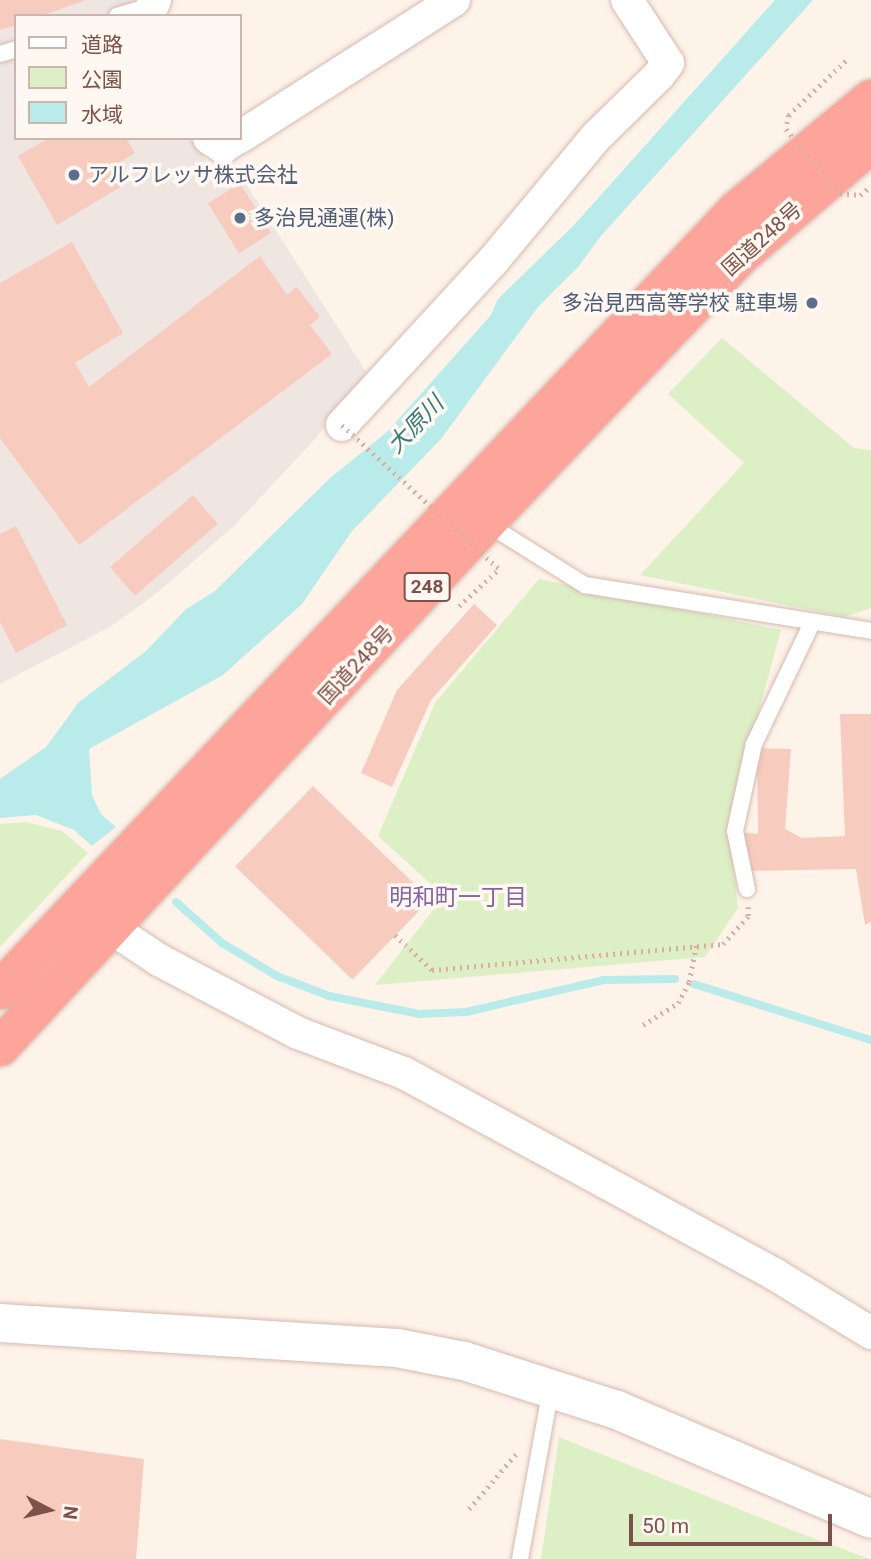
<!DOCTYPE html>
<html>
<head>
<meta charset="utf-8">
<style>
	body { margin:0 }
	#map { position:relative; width:871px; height:1559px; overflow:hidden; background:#fef3e9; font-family:Roboto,"Noto Sans JP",sans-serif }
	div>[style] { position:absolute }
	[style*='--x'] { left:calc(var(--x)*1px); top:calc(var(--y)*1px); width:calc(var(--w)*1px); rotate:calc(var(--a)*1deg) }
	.industrial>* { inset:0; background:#efe6e2 }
	.green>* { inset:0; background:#dcefc5 }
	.water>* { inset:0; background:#baebeb }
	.stream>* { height:8px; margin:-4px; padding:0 4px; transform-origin:4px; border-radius:4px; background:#baebeb }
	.building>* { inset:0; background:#f7ccbe; transform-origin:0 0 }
	.path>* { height:4.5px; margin-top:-2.25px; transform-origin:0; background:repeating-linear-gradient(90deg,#ddaea0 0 2px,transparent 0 7px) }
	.roads { filter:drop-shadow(0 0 2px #d5bab0) drop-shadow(0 0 2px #d5bab0) }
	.lane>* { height:16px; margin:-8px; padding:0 8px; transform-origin:8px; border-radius:8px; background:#fff }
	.street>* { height:32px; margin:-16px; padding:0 16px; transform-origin:16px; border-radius:16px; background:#fff }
	.secondary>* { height:38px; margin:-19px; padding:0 19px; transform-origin:19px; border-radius:19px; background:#fff }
	.highway>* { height:38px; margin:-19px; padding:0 19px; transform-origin:19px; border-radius:19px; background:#fea59b }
	.path-bridge>* { height:4.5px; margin-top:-2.25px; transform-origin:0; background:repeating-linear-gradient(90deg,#ddaea0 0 2px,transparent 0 7px) }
	.dots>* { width:19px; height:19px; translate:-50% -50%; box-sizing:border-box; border:4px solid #fff8f2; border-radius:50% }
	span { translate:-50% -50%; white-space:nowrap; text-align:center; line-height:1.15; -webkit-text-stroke:7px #fff8f2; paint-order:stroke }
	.shield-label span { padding:2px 5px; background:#fff8f2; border:2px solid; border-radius:5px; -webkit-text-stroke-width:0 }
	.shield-label { font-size:19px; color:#7d5349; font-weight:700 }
	.service-label { font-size:21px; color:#4e5e75 }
	.left { translate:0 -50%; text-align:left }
	.right { translate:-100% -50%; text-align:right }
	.street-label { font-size:21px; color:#7d5349 }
	.water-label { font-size:23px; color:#387b7b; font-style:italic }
	.neighbourhood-label { font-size:23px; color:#8365a0 }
	.legend { position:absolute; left:14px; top:14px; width:228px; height:126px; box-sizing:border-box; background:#fff8f2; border:2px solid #cbb6ae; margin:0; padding:9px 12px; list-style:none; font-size:21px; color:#7d5349 }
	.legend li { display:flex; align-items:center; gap:14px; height:35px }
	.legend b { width:35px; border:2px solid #cbb6ae }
	.north { position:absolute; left:14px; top:1475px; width:70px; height:70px; -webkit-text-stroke:5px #fff8f2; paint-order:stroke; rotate:97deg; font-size:19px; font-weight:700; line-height:28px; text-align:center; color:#7d5349 }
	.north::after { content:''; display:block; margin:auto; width:24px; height:32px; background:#7d5349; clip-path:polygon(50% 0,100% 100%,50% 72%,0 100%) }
	.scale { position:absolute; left:629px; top:1514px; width:203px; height:32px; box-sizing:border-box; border:4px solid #7d5349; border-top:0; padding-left:9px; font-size:21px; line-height:24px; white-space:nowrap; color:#7d5349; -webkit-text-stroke:5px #fff8f2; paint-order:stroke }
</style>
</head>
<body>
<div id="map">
	<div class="industrial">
		<div style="clip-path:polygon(0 0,133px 0,135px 16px,16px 16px,16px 138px,192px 138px,215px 176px,234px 165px,367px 373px,315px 439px,233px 527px,153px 596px,110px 627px,0 684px)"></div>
	</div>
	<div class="green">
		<div style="clip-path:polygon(722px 338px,854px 448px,871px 450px,871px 608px,844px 617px,640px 575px,744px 463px,668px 394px)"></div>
		<div style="clip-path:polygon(539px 579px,781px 630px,729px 821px,738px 908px,705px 957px,375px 985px,444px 896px,378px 836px,435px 703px)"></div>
		<div style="clip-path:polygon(26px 822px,62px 831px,88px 853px,0 947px,0 824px)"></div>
		<div style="clip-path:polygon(559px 1437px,794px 1531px,870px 1559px,541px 1559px)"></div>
	</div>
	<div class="water">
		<div style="clip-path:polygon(775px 0,813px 0,601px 236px,578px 267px,538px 307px,441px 439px,352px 531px,302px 604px,223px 675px,89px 749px,92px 795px,101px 814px,116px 827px,92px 846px,74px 830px,36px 815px,0 818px,0 779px,46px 747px,79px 702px,146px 651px,186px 609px,215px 591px,330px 478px,387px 432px,491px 315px,498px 299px,575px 224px)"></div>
	</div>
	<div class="stream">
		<div style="--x:176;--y:902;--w:62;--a:41.7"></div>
		<div style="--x:222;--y:943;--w:64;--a:31"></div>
		<div style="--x:277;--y:976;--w:56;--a:21"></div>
		<div style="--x:329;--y:996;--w:92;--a:11.3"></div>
		<div style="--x:419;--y:1014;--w:47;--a:-2.4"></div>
		<div style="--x:466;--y:1012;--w:142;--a:-13.1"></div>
		<div style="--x:604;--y:980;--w:71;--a:-0.8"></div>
		<div style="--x:694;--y:984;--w:186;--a:17.6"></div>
	</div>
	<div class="building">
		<div style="clip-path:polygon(0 0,86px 0,41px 16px,16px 16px,16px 25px,0 30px)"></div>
		<div style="clip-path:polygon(49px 138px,126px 138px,135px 153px,113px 166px,124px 185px,57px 225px,18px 156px)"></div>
		<div style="left:240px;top:183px;width:59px;height:38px;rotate:58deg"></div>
		<div style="clip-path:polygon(72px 242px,123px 333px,75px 363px,89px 387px,260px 256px,287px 295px,297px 287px,320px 317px,310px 325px,332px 354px,79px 545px,0 438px,0 283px)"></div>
		<div style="left:193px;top:495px;width:38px;height:110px;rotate:49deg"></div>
		<div style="clip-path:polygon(16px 526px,67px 625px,16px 653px,0 622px,0 534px)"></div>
		<div style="clip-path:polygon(474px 604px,497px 625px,431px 700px,392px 787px,361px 773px,397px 690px)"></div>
		<div style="clip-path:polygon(840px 714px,871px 714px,871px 922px,865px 925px,856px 869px,748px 871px,741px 832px,758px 834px,757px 748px,791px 749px,785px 829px,802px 838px,845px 836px)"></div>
		<div style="left:313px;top:786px;width:163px;height:112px;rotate:44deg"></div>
		<div style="clip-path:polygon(0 1439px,144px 1459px,136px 1559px,0 1559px)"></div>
	</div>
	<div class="path">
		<div style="--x:459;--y:606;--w:54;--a:-42.8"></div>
		<div style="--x:395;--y:935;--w:51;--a:43.4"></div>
		<div style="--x:432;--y:970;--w:292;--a:-5.1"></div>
		<div style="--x:723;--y:944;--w:38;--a:-48"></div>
		<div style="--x:748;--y:916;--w:9;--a:-90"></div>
		<div style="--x:643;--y:1025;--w:41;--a:-32.2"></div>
		<div style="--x:678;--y:1003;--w:24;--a:-62"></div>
		<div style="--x:689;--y:982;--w:38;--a:-79"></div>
		<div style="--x:469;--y:1509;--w:72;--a:-49.5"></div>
	</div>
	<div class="roads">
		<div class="lane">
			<div style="--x:117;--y:16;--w:34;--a:-17"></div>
			<div style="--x:0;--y:54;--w:17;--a:-17"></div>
			<div style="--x:486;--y:523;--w:117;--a:32.1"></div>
			<div style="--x:585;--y:585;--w:290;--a:9.1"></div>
			<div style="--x:747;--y:889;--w:59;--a:-101.7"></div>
			<div style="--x:735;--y:831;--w:89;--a:-77.7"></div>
			<div style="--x:754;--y:744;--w:134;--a:-64.4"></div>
			<div style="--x:520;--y:1559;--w:173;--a:-79.7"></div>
		</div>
		<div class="street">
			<div style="--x:148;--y:16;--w:17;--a:-66"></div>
			<div style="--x:240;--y:137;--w:254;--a:-32.6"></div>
			<div style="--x:209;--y:138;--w:17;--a:33"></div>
			<div style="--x:223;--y:147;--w:17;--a:-33"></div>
			<div style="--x:342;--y:425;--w:223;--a:-47.4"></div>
			<div style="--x:493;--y:261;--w:161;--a:-50.3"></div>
			<div style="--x:596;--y:137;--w:88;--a:-44.5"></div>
			<div style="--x:659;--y:75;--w:15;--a:-53"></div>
			<div style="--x:668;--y:63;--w:75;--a:-123.1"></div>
			<div style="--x:111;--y:928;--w:58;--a:33.7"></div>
			<div style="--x:159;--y:960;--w:157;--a:27.7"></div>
			<div style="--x:298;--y:1033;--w:113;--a:20.7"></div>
			<div style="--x:404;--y:1073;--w:421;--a:28.5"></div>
			<div style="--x:774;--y:1274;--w:114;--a:31.3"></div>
		</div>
		<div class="secondary">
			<div style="--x:0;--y:1323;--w:398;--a:3.6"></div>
			<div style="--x:397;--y:1348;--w:68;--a:11"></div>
			<div style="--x:464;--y:1361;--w:161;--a:17.8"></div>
			<div style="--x:617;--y:1410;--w:276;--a:23.2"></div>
		</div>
		<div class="highway">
			<div style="--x:0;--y:990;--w:1073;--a:-46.62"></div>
			<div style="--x:737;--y:210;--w:174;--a:-39.6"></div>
			<div style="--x:0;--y:1047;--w:715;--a:-47.15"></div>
			<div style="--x:486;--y:523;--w:367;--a:-46.4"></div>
			<div style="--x:739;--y:257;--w:174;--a:-40.6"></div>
		</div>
	</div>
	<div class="path-bridge">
		<div style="--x:846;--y:61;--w:79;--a:136.5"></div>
		<div style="--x:789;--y:115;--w:14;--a:102"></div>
		<div style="--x:786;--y:129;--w:84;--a:49.8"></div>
		<div style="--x:840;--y:193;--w:20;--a:6"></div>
		<div style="--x:860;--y:195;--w:14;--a:-39"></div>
		<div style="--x:342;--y:425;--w:213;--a:42.5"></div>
	</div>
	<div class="dots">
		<div style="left:74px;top:175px;background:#5c6f8a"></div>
		<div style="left:240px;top:218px;background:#5c6f8a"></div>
		<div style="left:812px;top:303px;background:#5c6f8a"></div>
	</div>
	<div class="shield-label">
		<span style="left:427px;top:587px">248</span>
	</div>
	<div class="service-label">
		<span class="left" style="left:88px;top:175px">アルフレッサ株式会社</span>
		<span class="left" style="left:254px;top:218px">多治見通運(株)</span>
		<span class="right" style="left:798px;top:303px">多治見西高等学校 駐車場</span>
	</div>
	<div class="street-label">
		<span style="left:762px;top:239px;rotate:-42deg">国道248号</span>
		<span style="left:356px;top:665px;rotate:-47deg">国道248号</span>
	</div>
	<div class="water-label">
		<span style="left:416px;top:425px;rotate:-46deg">大原川</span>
	</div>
	<div class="neighbourhood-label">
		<span style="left:458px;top:898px">明和町一丁目</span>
	</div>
	<ul class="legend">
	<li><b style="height:9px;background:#fff"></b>道路</li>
	<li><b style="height:19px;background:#dcefc5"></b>公園</li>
	<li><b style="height:19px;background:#baebeb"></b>水域</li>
	</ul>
	<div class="north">N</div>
	<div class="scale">50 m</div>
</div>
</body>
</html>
